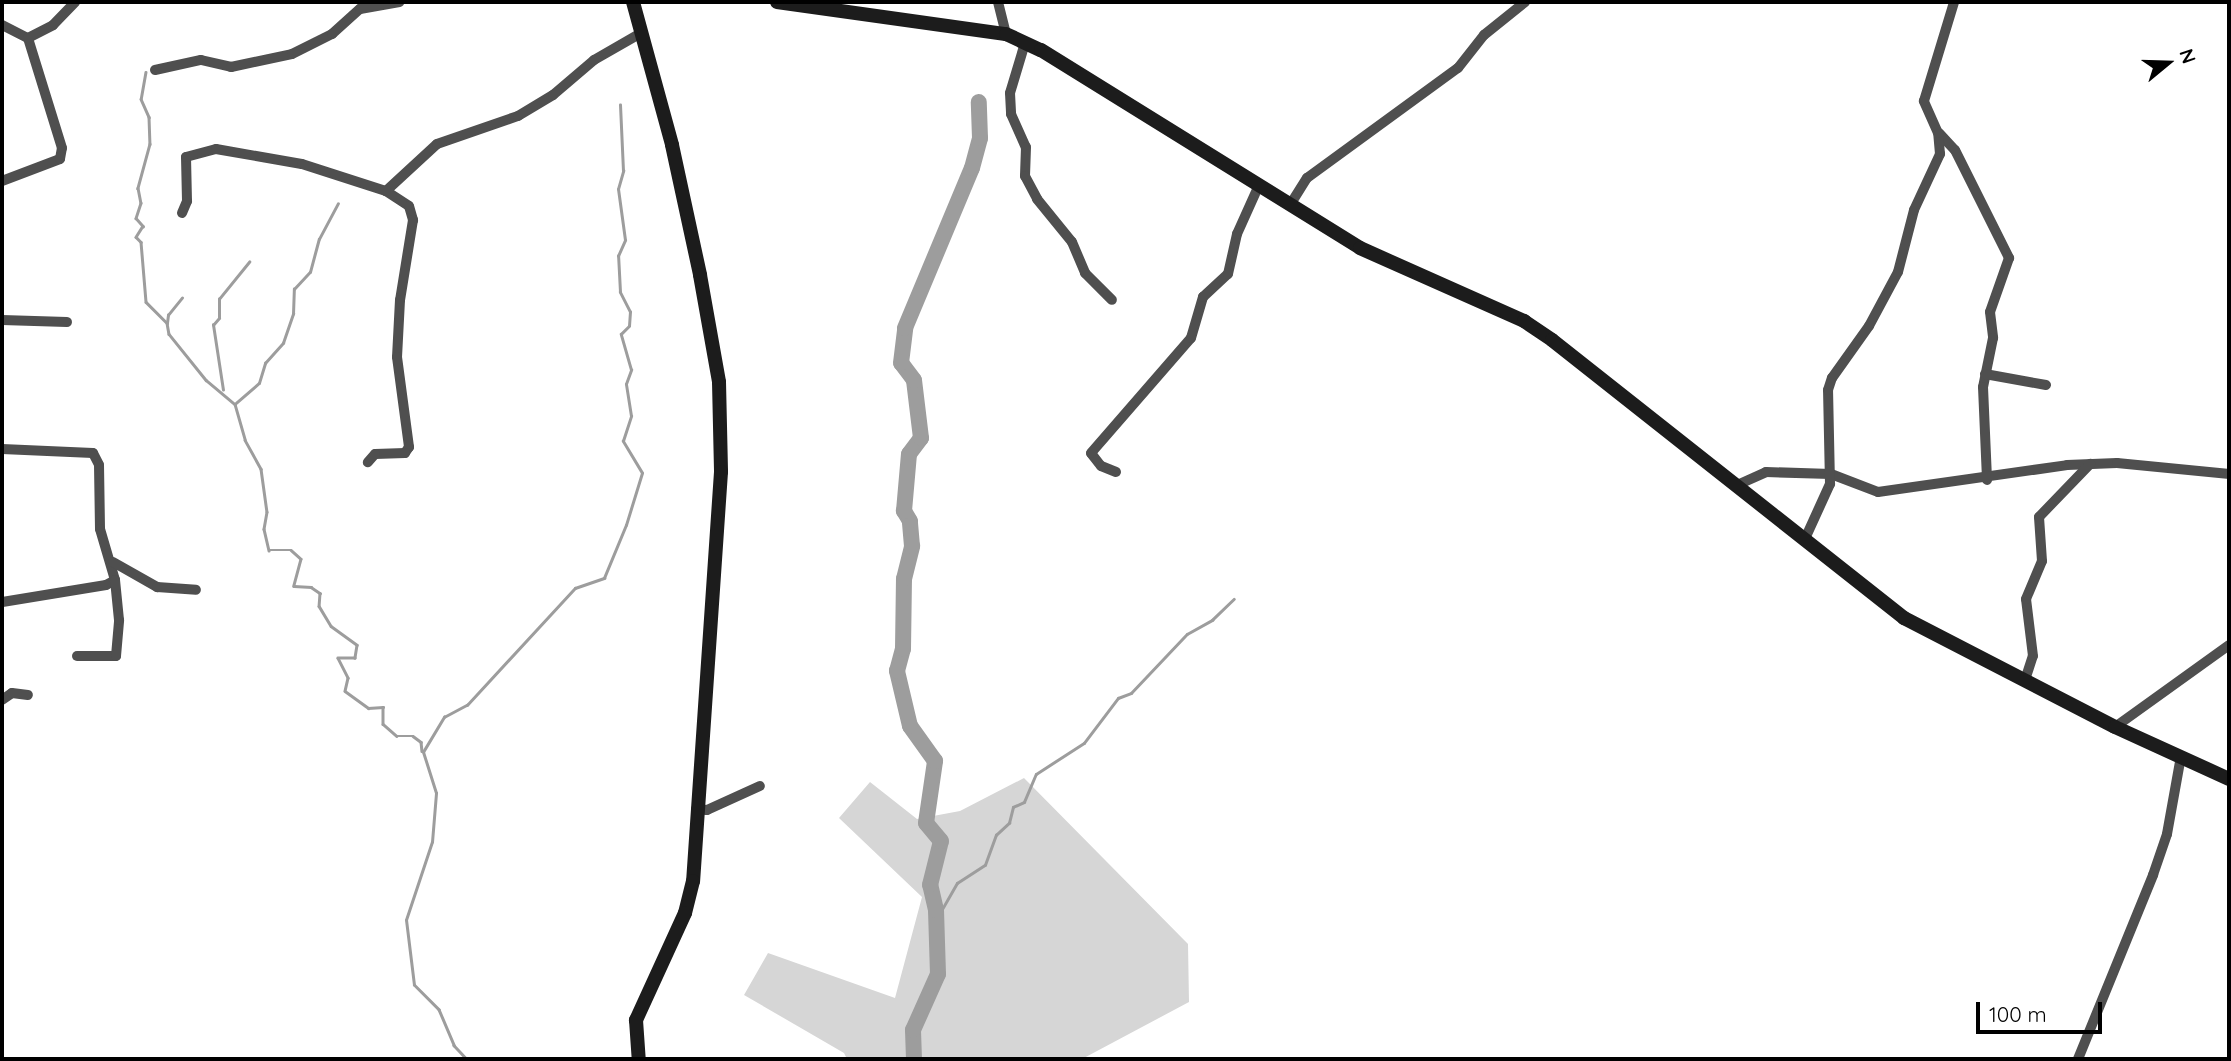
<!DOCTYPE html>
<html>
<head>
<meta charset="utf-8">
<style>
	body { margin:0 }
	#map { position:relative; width:2231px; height:1061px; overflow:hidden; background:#fff; font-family:Quicksand,sans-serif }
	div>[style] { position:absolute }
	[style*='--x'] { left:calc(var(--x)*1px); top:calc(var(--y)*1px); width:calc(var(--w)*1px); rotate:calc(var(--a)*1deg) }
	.green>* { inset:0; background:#d6d6d6 }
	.stream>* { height:2.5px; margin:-1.25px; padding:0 1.25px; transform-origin:1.25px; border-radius:1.25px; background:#9d9d9d }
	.river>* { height:16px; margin:-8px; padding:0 8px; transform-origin:8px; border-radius:8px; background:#9d9d9d }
	.street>* { height:10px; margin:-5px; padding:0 5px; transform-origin:5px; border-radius:5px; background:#4f4f4f }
	.secondary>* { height:14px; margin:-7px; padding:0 7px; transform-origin:7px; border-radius:7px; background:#1c1c1c }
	span { translate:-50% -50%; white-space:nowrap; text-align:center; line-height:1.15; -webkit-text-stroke:5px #fff; paint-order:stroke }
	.frame { position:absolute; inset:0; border:4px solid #000; pointer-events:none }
	.north { position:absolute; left:2133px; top:28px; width:70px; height:70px; -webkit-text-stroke:5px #fff; paint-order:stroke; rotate:71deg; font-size:19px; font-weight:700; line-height:28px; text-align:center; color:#000 }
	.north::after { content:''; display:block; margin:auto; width:24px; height:32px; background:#000; clip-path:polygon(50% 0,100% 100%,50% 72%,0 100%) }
	.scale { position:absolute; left:1976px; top:1002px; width:126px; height:32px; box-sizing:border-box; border:4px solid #000; border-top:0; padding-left:9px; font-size:21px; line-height:24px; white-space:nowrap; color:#000; -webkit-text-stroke:5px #fff; paint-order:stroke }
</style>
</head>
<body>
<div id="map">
	<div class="green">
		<div style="clip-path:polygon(1024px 778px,1188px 944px,1189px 1002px,1082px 1059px,847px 1059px,844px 1053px,744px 995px,768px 953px,895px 998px,922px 897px,839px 818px,870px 782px,917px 819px,960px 811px)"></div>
	</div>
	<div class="stream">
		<div style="--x:146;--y:72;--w:27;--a:100"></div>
		<div style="--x:141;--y:99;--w:20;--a:66"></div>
		<div style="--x:149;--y:117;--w:27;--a:88"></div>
		<div style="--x:150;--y:144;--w:46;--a:105.3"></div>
		<div style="--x:138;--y:188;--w:15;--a:79"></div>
		<div style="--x:141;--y:203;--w:16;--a:108"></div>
		<div style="--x:136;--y:218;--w:11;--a:49"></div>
		<div style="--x:143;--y:226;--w:13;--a:122"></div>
		<div style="--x:136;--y:237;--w:7;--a:45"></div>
		<div style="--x:141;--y:242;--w:60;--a:85.2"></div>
		<div style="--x:146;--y:302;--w:30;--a:45"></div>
		<div style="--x:167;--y:323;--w:11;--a:80"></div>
		<div style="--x:169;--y:334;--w:59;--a:51.2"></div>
		<div style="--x:206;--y:380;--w:38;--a:40"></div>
		<div style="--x:235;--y:404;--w:37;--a:74"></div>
		<div style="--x:245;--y:440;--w:33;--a:61"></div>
		<div style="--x:261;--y:469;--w:43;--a:82.1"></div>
		<div style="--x:267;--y:512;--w:17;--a:100"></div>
		<div style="--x:264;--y:529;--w:22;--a:77"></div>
		<div style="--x:269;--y:550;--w:22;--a:0"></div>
		<div style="--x:291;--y:550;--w:13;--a:42"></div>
		<div style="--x:301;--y:559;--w:28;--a:105"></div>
		<div style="--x:294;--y:586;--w:17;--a:3"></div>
		<div style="--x:311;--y:587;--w:11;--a:34"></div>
		<div style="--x:320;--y:593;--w:13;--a:94"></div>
		<div style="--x:319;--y:606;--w:23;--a:59"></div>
		<div style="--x:331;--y:626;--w:32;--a:36"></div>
		<div style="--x:357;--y:645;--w:13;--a:99"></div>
		<div style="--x:355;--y:658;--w:17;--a:180"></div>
		<div style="--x:338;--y:658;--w:22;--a:63"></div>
		<div style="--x:348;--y:678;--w:13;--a:103"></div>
		<div style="--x:345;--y:691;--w:29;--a:36"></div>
		<div style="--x:368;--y:708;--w:15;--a:-4"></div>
		<div style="--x:383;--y:707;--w:17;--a:90"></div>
		<div style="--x:383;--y:724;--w:18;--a:41"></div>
		<div style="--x:397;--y:736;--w:16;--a:0"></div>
		<div style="--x:413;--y:736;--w:10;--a:37"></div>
		<div style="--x:421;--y:742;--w:9;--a:84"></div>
		<div style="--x:167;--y:323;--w:8;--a:-83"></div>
		<div style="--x:168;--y:315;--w:22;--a:-51"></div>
		<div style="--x:223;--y:390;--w:66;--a:-98.7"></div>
		<div style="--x:213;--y:325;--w:9;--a:-49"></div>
		<div style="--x:219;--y:318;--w:19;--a:-90"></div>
		<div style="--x:219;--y:299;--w:48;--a:-51"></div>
		<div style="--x:236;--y:403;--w:30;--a:-41"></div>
		<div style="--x:259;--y:383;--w:21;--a:-73"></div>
		<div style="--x:265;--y:363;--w:27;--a:-48"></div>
		<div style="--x:283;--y:343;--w:31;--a:-71"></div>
		<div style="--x:293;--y:314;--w:25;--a:-88"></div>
		<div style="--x:294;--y:289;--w:23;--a:-47"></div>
		<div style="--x:310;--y:272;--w:34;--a:-75"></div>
		<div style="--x:319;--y:239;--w:40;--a:-62"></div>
		<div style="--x:937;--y:918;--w:40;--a:-60.3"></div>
		<div style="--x:957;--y:883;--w:33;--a:-33"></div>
		<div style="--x:985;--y:865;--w:32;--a:-70"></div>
		<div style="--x:996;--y:835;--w:18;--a:-43"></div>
		<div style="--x:1009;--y:823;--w:16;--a:-76"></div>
		<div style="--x:1013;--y:807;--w:12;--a:-24"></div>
		<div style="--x:1024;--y:802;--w:30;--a:-67"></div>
		<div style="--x:1036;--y:774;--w:57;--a:-32.9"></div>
		<div style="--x:1084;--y:743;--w:56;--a:-52.9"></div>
		<div style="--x:1118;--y:698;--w:14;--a:-21"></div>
		<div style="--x:1131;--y:693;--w:81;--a:-46.5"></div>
		<div style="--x:1187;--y:634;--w:29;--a:-29"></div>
		<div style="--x:1212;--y:620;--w:30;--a:-44"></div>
		<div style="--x:466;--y:1059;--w:18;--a:-133"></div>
		<div style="--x:454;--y:1046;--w:39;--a:-113"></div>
		<div style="--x:439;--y:1010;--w:35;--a:-135"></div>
		<div style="--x:414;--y:985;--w:65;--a:-97"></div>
		<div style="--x:406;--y:920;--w:82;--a:-71.6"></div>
		<div style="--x:432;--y:842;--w:49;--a:-85.3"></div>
		<div style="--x:436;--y:793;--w:43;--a:-107.6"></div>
		<div style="--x:423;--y:752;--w:41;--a:-59"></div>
		<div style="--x:444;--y:717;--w:26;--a:-28"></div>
		<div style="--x:467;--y:705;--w:159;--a:-47.3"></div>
		<div style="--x:575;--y:588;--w:31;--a:-19"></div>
		<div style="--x:604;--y:578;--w:57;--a:-67.5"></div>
		<div style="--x:626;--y:525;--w:54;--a:-72.9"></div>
		<div style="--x:642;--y:473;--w:37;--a:-121"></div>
		<div style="--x:623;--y:441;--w:26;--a:-72"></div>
		<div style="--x:631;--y:416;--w:32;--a:-99"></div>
		<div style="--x:626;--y:384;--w:15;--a:-70"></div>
		<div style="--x:631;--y:370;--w:37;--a:-106"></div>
		<div style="--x:621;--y:334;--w:11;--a:-45"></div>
		<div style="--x:629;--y:326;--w:14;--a:-86"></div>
		<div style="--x:630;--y:312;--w:22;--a:-117"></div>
		<div style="--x:620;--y:292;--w:36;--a:-93"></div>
		<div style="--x:618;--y:256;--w:17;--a:-66"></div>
		<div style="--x:625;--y:240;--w:51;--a:-97.8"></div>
		<div style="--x:618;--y:189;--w:19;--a:-74"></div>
		<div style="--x:623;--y:171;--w:66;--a:-92.6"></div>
	</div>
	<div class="river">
		<div style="--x:914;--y:1059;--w:29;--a:-92"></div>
		<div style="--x:913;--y:1030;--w:61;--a:-65.9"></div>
		<div style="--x:938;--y:974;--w:64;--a:-91.8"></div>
		<div style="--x:936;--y:910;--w:26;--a:-103"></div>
		<div style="--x:930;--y:885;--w:45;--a:-76"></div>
		<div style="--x:941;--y:841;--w:23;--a:-130"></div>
		<div style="--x:926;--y:823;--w:63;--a:-81.7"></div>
		<div style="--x:935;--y:761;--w:43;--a:-125.5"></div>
		<div style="--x:910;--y:726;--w:57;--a:-103.3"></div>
		<div style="--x:897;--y:671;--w:23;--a:-75"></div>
		<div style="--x:903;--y:649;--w:70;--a:-89.2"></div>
		<div style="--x:904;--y:579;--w:34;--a:-76"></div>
		<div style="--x:912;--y:546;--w:25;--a:-95"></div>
		<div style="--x:910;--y:521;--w:12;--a:-121"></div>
		<div style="--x:904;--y:511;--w:57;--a:-85"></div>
		<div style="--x:909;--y:454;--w:20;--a:-53"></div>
		<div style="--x:921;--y:438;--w:58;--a:-96.9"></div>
		<div style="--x:914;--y:380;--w:21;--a:-127"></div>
		<div style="--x:901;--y:363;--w:35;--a:-83"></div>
		<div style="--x:905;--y:328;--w:173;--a:-67.3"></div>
		<div style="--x:972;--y:168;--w:31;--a:-75"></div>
		<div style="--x:980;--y:138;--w:36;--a:-92"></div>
	</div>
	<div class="street">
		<div style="--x:998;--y:2;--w:33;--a:76"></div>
		<div style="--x:2;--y:25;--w:29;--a:27"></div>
		<div style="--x:1025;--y:43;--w:52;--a:106.7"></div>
		<div style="--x:1010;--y:93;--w:21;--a:87"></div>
		<div style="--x:1011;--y:114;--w:36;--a:66"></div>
		<div style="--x:1026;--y:147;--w:29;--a:92"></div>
		<div style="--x:1025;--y:176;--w:26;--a:62"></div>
		<div style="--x:1037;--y:199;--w:55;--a:50.9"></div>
		<div style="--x:1072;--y:242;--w:34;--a:67"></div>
		<div style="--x:1085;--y:273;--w:38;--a:45"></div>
		<div style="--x:155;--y:70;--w:47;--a:-12.3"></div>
		<div style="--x:201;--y:60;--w:31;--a:13"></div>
		<div style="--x:231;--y:67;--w:62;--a:-12"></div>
		<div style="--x:292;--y:54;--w:45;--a:-26.6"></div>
		<div style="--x:332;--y:34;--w:38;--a:-42"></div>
		<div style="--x:360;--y:9;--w:40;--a:-10"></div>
		<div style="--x:1939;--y:133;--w:23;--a:47"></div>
		<div style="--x:1955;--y:150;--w:121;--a:63.4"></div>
		<div style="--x:2009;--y:258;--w:57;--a:109.4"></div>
		<div style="--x:1990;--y:312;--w:26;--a:83"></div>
		<div style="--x:1993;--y:338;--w:50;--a:101.5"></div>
		<div style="--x:1983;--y:387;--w:93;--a:87.5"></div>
		<div style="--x:2;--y:181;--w:62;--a:-20.8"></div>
		<div style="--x:60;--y:159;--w:11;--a:-80"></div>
		<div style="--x:62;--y:148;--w:115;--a:-107.2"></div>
		<div style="--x:28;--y:38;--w:28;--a:-27"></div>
		<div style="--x:53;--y:25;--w:32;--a:-46"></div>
		<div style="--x:386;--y:191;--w:69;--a:-42.7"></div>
		<div style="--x:437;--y:144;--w:86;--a:-19.1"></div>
		<div style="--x:518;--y:116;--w:41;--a:-31"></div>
		<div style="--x:553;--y:95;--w:54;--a:-40.5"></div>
		<div style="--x:594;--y:60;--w:54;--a:-29.9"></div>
		<div style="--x:1290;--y:205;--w:32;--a:-58"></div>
		<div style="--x:1307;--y:178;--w:187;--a:-36.1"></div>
		<div style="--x:1458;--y:68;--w:42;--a:-51.8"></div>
		<div style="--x:1484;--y:35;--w:53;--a:-38.8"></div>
		<div style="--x:182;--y:213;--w:13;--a:-67"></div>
		<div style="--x:187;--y:201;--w:44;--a:-91.3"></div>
		<div style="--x:186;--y:157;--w:31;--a:-15"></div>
		<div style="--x:216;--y:149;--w:87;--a:9.9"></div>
		<div style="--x:302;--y:164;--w:88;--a:17.8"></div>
		<div style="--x:386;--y:191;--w:27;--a:33"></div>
		<div style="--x:409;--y:206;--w:15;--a:74"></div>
		<div style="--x:413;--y:220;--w:81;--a:99.2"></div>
		<div style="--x:400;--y:300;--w:57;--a:93"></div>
		<div style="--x:397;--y:357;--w:91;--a:82.4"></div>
		<div style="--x:409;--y:447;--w:7;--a:124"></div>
		<div style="--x:405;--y:453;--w:30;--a:178"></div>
		<div style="--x:375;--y:454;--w:11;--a:131"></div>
		<div style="--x:2;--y:320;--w:65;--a:1.8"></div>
		<div style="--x:1985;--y:374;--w:62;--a:10.2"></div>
		<div style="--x:2;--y:449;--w:91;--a:2.5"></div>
		<div style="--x:93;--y:453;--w:13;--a:63"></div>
		<div style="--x:99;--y:465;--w:64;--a:89.1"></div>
		<div style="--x:100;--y:529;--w:53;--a:73.6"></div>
		<div style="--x:115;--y:580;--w:10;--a:151"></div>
		<div style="--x:106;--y:585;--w:105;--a:170.7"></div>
		<div style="--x:1116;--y:472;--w:16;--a:-158"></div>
		<div style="--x:1101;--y:466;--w:16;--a:-128"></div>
		<div style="--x:1091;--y:453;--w:152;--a:-49"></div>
		<div style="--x:1191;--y:338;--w:43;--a:-73.7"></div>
		<div style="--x:1203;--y:297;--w:34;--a:-43"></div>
		<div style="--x:1228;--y:274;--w:41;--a:-77.3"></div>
		<div style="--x:1237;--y:234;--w:54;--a:-65.8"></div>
		<div style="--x:1735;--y:486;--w:34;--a:-24"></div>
		<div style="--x:1766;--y:472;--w:65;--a:1.8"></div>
		<div style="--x:1831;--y:474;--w:50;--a:21"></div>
		<div style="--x:1878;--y:492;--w:191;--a:-8.1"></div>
		<div style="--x:2067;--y:465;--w:50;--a:-2.3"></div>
		<div style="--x:2117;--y:463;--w:113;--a:5.6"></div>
		<div style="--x:1804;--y:541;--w:63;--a:-65.5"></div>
		<div style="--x:1830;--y:484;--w:94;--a:-91.2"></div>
		<div style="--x:1828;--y:390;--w:13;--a:-72"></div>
		<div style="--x:1832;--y:378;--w:64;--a:-54.6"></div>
		<div style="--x:1869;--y:326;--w:61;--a:-61.8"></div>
		<div style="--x:1898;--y:272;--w:64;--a:-75.5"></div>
		<div style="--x:1914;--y:210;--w:62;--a:-65.1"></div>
		<div style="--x:1940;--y:154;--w:21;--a:-95"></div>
		<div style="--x:1938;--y:133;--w:35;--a:-114"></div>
		<div style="--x:1924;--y:101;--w:103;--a:-73.1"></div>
		<div style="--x:113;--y:562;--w:51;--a:29.6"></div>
		<div style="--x:157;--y:587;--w:39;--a:4"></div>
		<div style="--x:77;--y:656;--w:39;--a:0"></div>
		<div style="--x:116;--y:656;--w:36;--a:-85"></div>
		<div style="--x:119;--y:620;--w:40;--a:-95.7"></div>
		<div style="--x:2025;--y:680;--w:25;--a:-72"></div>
		<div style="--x:2033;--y:656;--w:57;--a:-97"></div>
		<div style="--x:2026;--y:599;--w:41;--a:-67.2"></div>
		<div style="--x:2042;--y:561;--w:44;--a:-93.9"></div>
		<div style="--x:2039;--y:517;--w:74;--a:-46.1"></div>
		<div style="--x:2;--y:700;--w:12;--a:-35"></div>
		<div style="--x:12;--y:693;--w:16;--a:7"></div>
		<div style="--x:2115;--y:727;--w:140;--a:-35.7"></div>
		<div style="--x:696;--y:809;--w:11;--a:5"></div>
		<div style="--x:707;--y:810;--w:58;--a:-24.4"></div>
		<div style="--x:2078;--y:1059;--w:199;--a:-67.8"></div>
		<div style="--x:2153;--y:875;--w:43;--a:-71.1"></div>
		<div style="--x:2167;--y:834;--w:79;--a:-79.8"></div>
	</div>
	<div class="secondary">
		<div style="--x:633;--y:2;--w:148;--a:74.7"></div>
		<div style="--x:672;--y:145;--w:133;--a:77.8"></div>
		<div style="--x:700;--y:275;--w:109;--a:79.9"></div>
		<div style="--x:719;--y:382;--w:90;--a:88.7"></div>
		<div style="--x:721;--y:472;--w:410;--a:93.9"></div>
		<div style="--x:693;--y:881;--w:33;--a:104"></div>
		<div style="--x:685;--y:913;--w:118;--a:114.6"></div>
		<div style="--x:636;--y:1020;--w:39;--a:86"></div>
		<div style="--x:777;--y:2;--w:231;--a:8"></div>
		<div style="--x:1006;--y:34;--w:38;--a:25"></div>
		<div style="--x:1041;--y:50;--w:375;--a:31.8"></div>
		<div style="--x:1360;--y:248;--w:180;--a:24"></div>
		<div style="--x:1524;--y:321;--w:34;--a:34"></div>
		<div style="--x:1552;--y:340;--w:449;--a:38.3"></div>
		<div style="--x:1904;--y:618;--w:237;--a:27.3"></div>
		<div style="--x:2115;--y:727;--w:125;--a:24.5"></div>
	</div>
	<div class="frame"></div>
	<div class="north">N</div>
	<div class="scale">100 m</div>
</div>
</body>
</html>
